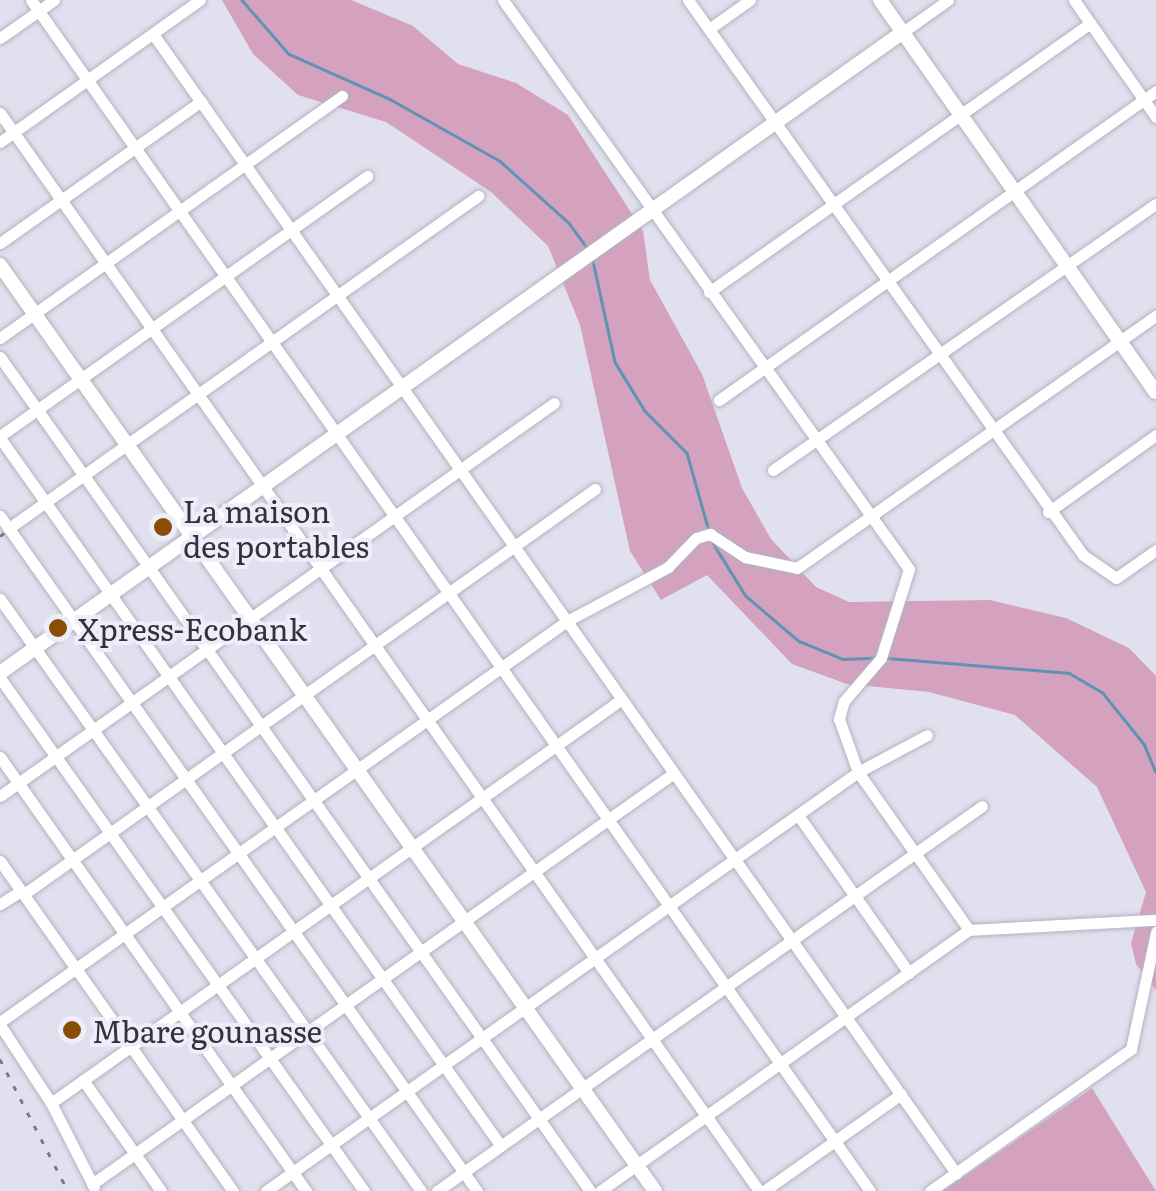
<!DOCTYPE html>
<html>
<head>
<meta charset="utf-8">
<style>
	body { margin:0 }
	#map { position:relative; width:1156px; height:1191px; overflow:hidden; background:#e1e0ef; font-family:Literata,serif }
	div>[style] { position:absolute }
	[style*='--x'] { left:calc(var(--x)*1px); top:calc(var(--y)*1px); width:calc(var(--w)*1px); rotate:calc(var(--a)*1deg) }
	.green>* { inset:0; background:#d4a2bf }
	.stream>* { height:2.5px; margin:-1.25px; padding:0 1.25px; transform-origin:1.25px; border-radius:1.25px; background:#5f93b2 }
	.roads { filter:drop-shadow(0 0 2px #b3b2c0) drop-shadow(0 0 2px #b3b2c0) }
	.minor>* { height:11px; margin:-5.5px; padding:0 5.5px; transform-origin:5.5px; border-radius:5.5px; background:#fff }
	.tertiary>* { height:14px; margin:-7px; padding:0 7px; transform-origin:7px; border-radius:7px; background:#fff }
	.rail>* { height:2.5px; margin-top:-1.25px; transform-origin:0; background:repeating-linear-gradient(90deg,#7b7a83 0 5px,transparent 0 15px) }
	.dots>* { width:28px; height:28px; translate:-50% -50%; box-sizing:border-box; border:5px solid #eeedfc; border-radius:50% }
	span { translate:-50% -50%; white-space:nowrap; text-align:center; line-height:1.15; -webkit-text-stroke:8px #eeedfc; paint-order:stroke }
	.poi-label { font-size:30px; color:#323237 }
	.left { translate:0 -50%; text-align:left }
</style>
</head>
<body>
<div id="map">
	<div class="green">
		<div style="clip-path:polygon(222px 0,351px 0,413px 26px,458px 64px,516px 83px,568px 115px,643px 231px,650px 280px,702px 374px,742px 488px,771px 539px,816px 587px,849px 602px,990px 600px,1066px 618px,1129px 648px,1156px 676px,1156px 990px,1136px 964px,1131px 943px,1146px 892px,1097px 787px,1015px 715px,929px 692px,847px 684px,792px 664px,707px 575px,661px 600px,630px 551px,580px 325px,548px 246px,491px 192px,386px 122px,298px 95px,253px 54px)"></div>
		<div style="clip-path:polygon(1092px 1088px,1156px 1191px,943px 1191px)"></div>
	</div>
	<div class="stream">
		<div style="--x:242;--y:0;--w:72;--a:49"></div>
		<div style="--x:289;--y:54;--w:111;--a:24"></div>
		<div style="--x:390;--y:99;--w:126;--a:29.4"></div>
		<div style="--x:500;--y:161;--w:93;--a:41.9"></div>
		<div style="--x:569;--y:223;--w:32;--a:54"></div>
		<div style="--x:593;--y:261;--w:103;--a:77.7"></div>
		<div style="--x:615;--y:362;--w:57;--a:58.5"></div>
		<div style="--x:645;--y:411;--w:59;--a:45"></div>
		<div style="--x:687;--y:453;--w:81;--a:74.2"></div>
		<div style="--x:713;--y:543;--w:62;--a:58.1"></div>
		<div style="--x:746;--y:596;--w:70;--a:40.3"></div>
		<div style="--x:799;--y:641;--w:48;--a:22.2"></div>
		<div style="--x:843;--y:659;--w:32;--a:-2"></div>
		<div style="--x:888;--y:658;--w:182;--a:4.7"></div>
		<div style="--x:1069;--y:673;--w:39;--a:30"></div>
		<div style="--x:1103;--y:693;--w:65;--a:51.2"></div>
		<div style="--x:1144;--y:744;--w:30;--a:67"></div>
	</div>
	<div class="roads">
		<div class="minor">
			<div style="--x:31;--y:0;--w:1457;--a:54.84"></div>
			<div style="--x:503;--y:0;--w:699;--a:54.49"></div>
			<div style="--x:909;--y:569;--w:93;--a:107.5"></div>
			<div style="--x:881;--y:658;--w:57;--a:130.7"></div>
			<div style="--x:844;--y:701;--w:19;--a:106"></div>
			<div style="--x:839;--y:719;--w:56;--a:70.3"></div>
			<div style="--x:858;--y:772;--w:193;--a:54.9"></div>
			<div style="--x:688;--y:0;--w:681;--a:54.56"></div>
			<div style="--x:1083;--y:555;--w:40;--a:34.9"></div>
			<div style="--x:1116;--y:578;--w:49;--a:-35"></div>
			<div style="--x:1074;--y:0;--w:143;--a:55"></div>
			<div style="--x:709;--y:29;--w:50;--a:-35.3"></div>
			<div style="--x:903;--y:32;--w:55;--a:-35.4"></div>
			<div style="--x:153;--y:34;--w:1394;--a:54.82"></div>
			<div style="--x:0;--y:38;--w:66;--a:-35.1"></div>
			<div style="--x:0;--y:113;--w:1318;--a:54.85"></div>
			<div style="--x:0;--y:142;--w:245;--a:-35.4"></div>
			<div style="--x:0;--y:243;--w:246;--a:-35.2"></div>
			<div style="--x:709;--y:292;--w:466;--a:-35.2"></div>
			<div style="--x:0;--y:338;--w:419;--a:-35.3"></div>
			<div style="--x:0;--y:357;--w:1022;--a:54.72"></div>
			<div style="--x:719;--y:400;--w:535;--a:-35.26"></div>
			<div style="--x:0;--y:436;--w:450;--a:-35.3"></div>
			<div style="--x:0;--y:438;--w:867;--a:54.72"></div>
			<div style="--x:773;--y:470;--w:466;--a:-34.8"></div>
			<div style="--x:1048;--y:512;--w:133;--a:-35.5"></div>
			<div style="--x:0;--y:516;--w:827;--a:54.75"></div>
			<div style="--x:9;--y:528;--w:575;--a:-35.29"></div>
			<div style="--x:0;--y:599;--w:726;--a:54.58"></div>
			<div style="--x:0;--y:678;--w:629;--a:54.64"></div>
			<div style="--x:0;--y:757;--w:531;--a:54.81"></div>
			<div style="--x:0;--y:796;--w:679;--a:-35.35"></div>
			<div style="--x:798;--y:815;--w:193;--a:54.9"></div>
			<div style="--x:0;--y:861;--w:404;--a:54.8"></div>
			<div style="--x:24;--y:894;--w:700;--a:-35.35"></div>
			<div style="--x:0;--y:904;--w:25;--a:-32"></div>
			<div style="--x:0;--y:1022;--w:694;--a:-35.27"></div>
			<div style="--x:567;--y:621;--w:115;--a:-28.1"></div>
			<div style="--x:668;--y:567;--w:40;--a:-46"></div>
			<div style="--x:696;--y:538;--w:15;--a:-16"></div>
			<div style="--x:710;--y:534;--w:42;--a:33.3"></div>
			<div style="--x:745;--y:557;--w:53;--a:11.9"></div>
			<div style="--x:797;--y:568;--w:439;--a:-35.1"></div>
			<div style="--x:0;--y:1025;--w:93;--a:56.8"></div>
			<div style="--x:51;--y:1103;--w:94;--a:62.9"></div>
			<div style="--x:83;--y:1080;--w:136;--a:54.9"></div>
			<div style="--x:51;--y:1103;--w:699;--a:-35.28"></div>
			<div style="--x:92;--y:1184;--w:712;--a:-35.23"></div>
			<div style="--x:266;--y:1191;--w:725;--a:-35.29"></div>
			<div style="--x:858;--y:772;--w:78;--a:-28.2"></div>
			<div style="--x:437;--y:1191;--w:667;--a:-35.24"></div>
			<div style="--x:600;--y:1191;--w:452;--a:-35.3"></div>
			<div style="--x:969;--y:930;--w:187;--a:-3.1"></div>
			<div style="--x:764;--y:1191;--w:168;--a:-35.3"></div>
			<div style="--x:930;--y:1191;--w:246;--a:-35.2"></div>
			<div style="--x:1131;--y:1049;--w:120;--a:-77.9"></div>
		</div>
		<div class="tertiary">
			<div style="--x:880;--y:0;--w:479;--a:54.9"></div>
			<div style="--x:0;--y:265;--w:1134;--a:54.73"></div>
			<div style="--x:0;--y:673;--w:1107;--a:-35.37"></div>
		</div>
	</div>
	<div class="rail">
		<div style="--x:0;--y:536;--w:11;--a:-38"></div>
		<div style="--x:0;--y:1059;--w:148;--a:62.7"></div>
	</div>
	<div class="dots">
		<div style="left:163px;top:527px;background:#884e05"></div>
		<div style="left:58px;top:628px;background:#884e05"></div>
		<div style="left:72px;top:1030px;background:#884e05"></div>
	</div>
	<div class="poi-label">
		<span class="left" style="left:183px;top:527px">La maison<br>des portables</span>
		<span class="left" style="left:78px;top:628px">Xpress-Ecobank</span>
		<span class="left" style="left:92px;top:1030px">Mbare gounasse</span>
	</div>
</div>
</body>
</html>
